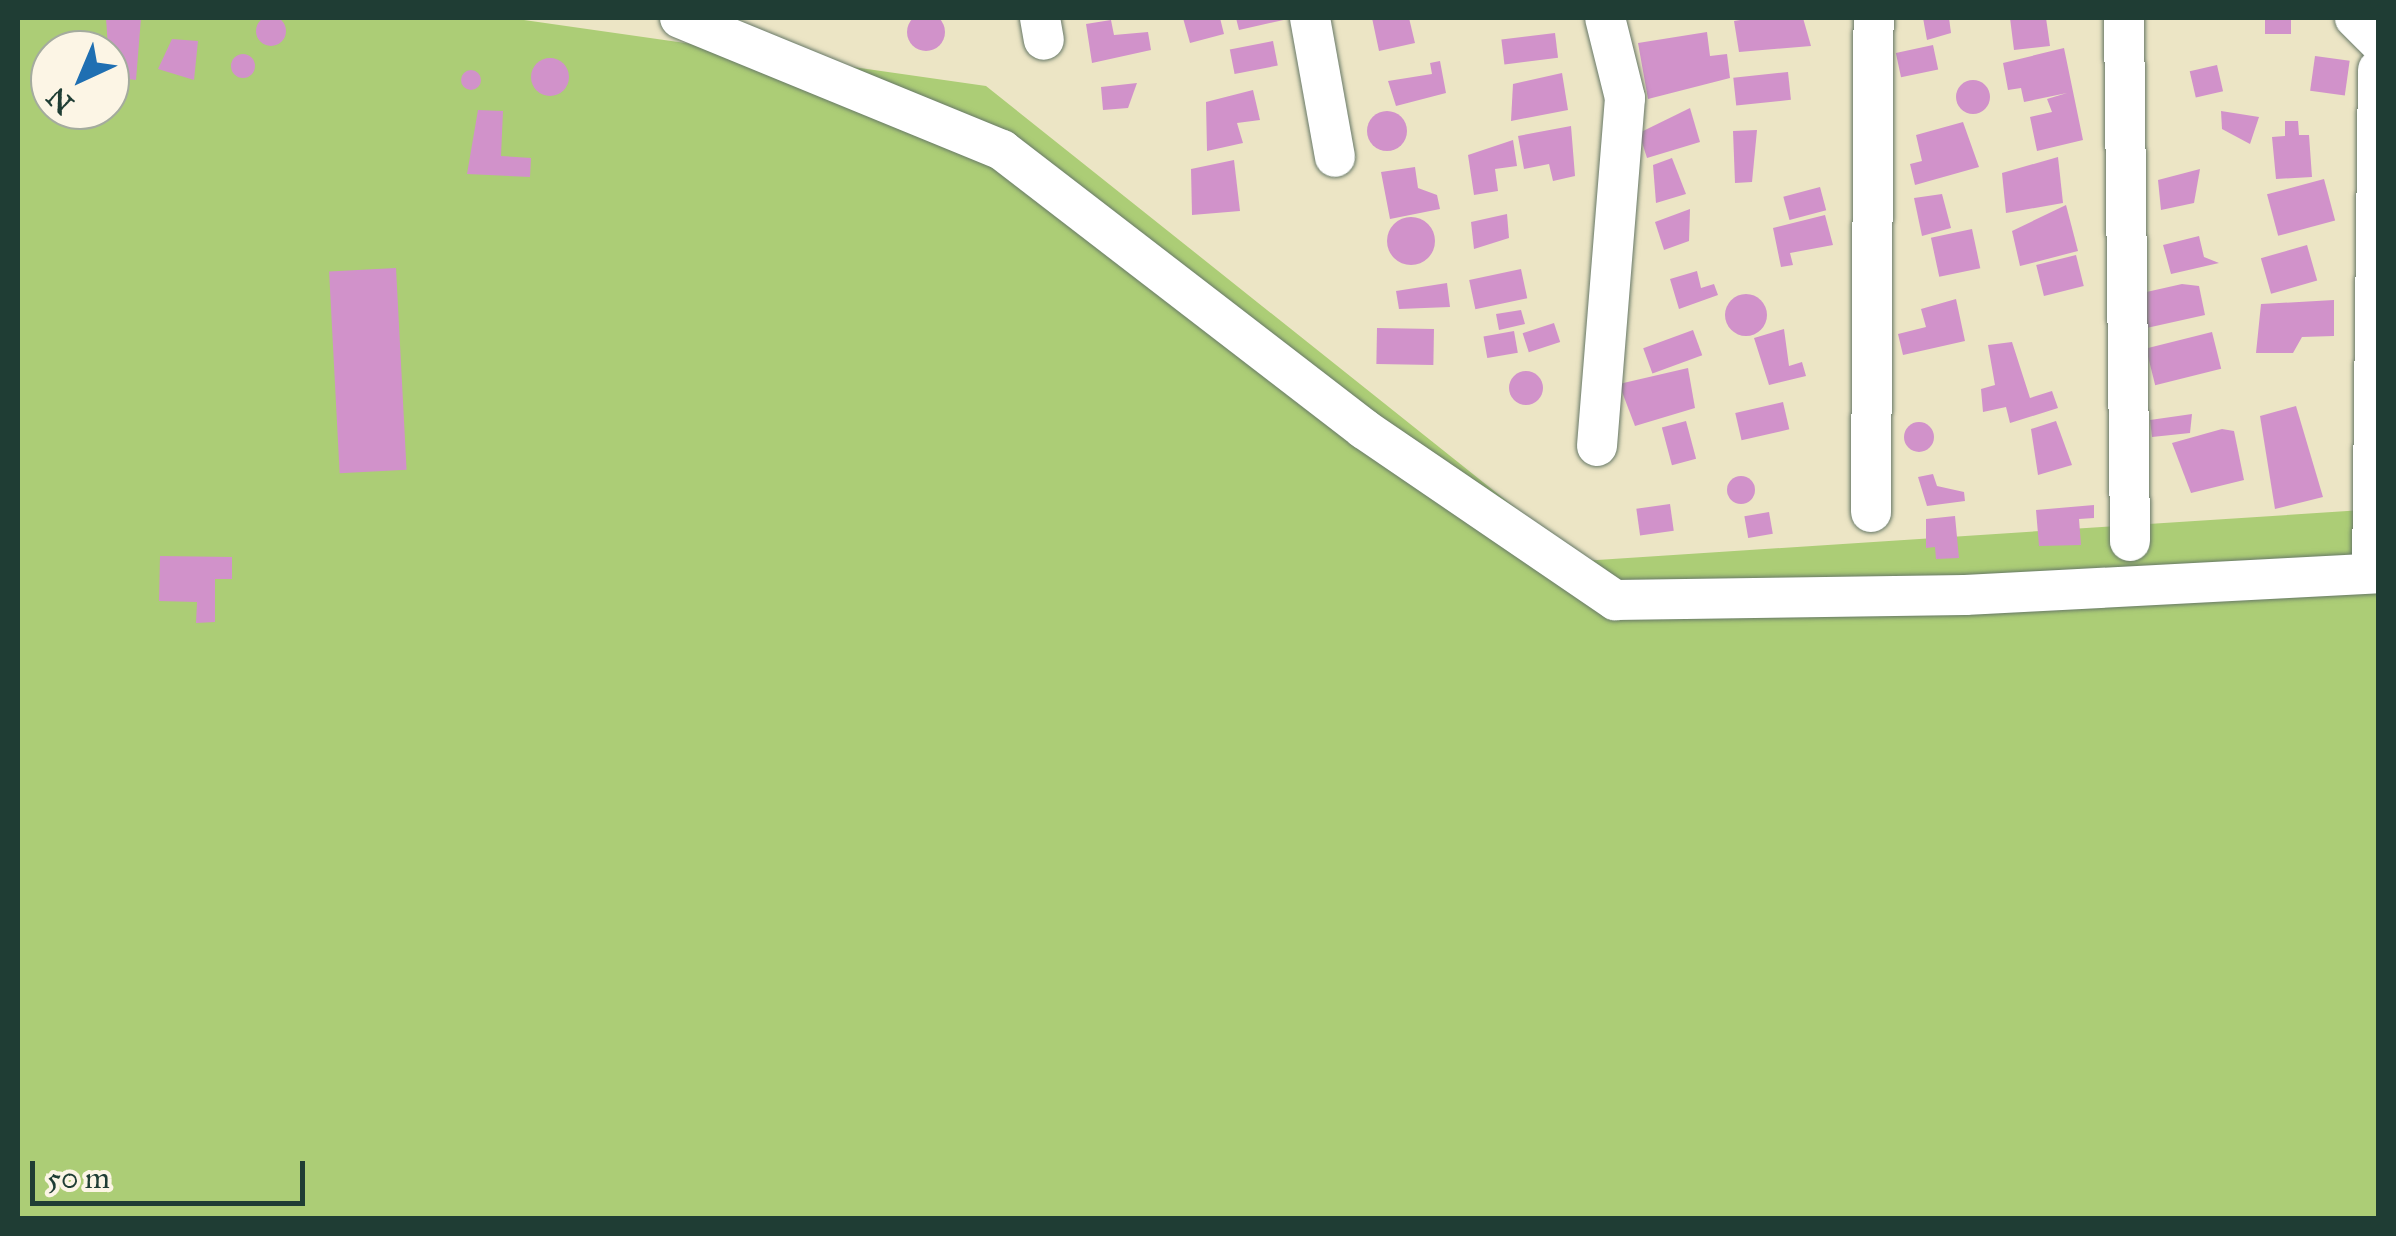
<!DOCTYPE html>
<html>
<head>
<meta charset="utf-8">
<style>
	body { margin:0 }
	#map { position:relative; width:2396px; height:1236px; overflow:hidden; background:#ece5c5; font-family:"IM FELL Great Primer",serif }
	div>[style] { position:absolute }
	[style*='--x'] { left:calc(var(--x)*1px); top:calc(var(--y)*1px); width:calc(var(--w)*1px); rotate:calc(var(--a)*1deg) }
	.green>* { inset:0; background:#accd76 }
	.building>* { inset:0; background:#d192ca; transform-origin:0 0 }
	.round { border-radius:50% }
	.roads { filter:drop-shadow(0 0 2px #677867) drop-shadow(0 0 2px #677867) }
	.street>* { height:40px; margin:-20px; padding:0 20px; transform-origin:20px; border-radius:20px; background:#fff }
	span { translate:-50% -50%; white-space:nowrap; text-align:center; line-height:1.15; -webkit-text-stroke:10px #fcf5e5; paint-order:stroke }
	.frame { position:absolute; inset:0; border:20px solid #1f3d34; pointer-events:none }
	.north { position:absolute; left:30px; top:30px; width:100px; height:100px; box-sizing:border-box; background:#fcf5e5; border:2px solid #a4ab9e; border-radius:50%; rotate:224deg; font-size:28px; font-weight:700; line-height:40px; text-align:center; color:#1f3d34 }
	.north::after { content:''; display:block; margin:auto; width:35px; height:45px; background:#1f6fb2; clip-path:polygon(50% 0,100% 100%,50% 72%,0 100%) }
	.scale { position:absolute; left:30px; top:1161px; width:275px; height:45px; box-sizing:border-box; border:5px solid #1f3d34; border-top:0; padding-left:12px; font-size:30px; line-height:35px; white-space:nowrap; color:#1f3d34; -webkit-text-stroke:8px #fcf5e5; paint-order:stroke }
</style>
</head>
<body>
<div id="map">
	<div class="green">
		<div style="clip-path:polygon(evenodd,18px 18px,510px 18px,986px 86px,1582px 561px,2378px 509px,2378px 1218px,18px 1218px,18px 18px,50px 50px,110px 50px,110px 110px,50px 110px,50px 50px)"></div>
	</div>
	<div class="building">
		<div class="round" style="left:907px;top:13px;width:38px;height:38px"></div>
		<div class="round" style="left:256px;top:16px;width:30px;height:30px"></div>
		<div style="clip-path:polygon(106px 18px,141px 18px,136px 80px,110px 77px)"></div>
		<div style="clip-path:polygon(1183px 18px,1220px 18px,1224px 34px,1190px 43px)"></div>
		<div style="clip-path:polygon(1236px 18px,1288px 18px,1288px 19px,1239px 30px)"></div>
		<div style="clip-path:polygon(1372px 18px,1409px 18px,1415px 43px,1379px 51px)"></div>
		<div style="clip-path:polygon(1753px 18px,1803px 18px,1811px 46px,1739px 52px,1734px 21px)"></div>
		<div style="clip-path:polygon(1923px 18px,1949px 18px,1951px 33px,1927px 40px)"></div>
		<div style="clip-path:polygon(2010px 18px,2046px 18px,2050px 46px,2014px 50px)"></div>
		<div style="left:2265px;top:18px;width:26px;height:16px"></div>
		<div style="clip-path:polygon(1111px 20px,1114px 35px,1148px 32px,1151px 50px,1092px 63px,1086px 24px)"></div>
		<div style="clip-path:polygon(1707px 32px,1710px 56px,1727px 54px,1730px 78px,1648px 99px,1638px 43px)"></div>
		<div style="left:1555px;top:33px;width:25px;height:54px;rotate:83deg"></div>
		<div style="clip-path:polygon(172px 39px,198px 41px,194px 80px,158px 69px)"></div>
		<div style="left:1273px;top:41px;width:25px;height:44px;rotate:79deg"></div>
		<div style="left:1933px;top:45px;width:25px;height:38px;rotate:78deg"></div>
		<div style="clip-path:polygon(2064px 48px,2083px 140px,2037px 151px,2030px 117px,2052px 112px,2047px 99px,2067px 93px,2024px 102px,2021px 88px,2008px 90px,2003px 63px)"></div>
		<div class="round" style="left:231px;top:54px;width:24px;height:24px"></div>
		<div style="left:2315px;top:56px;width:35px;height:35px;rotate:8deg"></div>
		<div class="round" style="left:531px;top:58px;width:38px;height:38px"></div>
		<div style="clip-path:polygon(1440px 61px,1446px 93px,1396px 106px,1388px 81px,1432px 74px,1430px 63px)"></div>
		<div style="left:2217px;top:65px;width:27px;height:28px;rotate:77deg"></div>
		<div class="round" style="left:461px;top:70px;width:20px;height:20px"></div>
		<div style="left:1788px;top:72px;width:28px;height:55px;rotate:84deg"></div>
		<div style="clip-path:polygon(1562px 73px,1568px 110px,1511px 121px,1513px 84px)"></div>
		<div class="round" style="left:1956px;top:80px;width:34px;height:34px"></div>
		<div style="clip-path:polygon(1137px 83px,1128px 108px,1103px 110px,1101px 87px)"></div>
		<div style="clip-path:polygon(1253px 90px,1260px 120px,1237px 123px,1243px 143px,1207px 151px,1206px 102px)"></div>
		<div style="clip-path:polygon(1690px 108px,1700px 142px,1647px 158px,1639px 133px)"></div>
		<div style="clip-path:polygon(478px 110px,503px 111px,501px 156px,531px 158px,530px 177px,467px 174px)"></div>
		<div style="clip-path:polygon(2221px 111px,2259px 117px,2250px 144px,2222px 129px)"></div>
		<div class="round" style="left:1367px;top:111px;width:40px;height:40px"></div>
		<div style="clip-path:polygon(2285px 121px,2298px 121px,2299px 135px,2309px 135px,2312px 177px,2276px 179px,2272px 137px,2285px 136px)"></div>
		<div style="clip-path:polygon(1963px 122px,1979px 167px,1915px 185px,1910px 164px,1922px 161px,1916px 135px)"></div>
		<div style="clip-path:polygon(1571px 126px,1575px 176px,1553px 181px,1549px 164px,1524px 169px,1518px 136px)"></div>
		<div style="clip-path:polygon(1757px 130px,1752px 182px,1735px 183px,1733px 131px)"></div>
		<div style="clip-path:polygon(1513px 140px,1517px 166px,1495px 169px,1498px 191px,1474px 195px,1468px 155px)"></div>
		<div style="clip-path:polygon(2058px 157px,2063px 203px,2006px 213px,2002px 173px)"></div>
		<div style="clip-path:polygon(1672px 158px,1686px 194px,1656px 203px,1653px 165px)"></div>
		<div style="clip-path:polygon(1234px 160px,1240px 211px,1192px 215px,1191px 169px)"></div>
		<div style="clip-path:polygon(1415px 167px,1418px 188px,1437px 195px,1440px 209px,1390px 219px,1381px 172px)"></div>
		<div style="clip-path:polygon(2200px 169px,2194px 203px,2161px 210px,2158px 180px)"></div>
		<div style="left:2324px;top:179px;width:43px;height:59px;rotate:75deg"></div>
		<div style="left:1820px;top:187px;width:24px;height:38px;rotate:75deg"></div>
		<div style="clip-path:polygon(1942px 194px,1951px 228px,1922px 236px,1914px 198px)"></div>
		<div style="clip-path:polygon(2066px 205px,2078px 251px,2020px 266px,2012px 231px)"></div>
		<div style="clip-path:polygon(1690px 209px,1689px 241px,1664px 250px,1655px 222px)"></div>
		<div style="clip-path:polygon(1507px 214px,1509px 238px,1474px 249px,1471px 222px)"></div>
		<div style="clip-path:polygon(1825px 215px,1833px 245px,1790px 253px,1793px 265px,1781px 267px,1773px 228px)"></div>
		<div class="round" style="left:1387px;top:217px;width:48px;height:48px"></div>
		<div style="left:1972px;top:229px;width:40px;height:42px;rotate:78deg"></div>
		<div style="clip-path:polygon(2199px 236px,2204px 257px,2219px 263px,2171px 274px,2163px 245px)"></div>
		<div style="left:2307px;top:245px;width:37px;height:48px;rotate:74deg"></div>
		<div style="left:2076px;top:255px;width:32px;height:41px;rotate:76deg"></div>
		<div style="left:396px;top:268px;width:202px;height:67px;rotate:87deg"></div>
		<div style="left:1521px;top:269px;width:30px;height:53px;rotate:78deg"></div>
		<div style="clip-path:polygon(1697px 271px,1701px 288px,1714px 284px,1718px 295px,1679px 309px,1670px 279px)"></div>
		<div style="clip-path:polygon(1447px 283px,1450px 307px,1399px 309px,1396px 291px)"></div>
		<div style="clip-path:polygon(2182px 284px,2199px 286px,2205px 315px,2142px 329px,2142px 293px)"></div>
		<div class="round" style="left:1725px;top:294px;width:42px;height:42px"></div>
		<div style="clip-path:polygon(1956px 299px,1965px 341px,1903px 355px,1898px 334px,1926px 327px,1921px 309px)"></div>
		<div style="clip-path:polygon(2334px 300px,2334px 336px,2302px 337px,2293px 353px,2256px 353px,2261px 304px)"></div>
		<div style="clip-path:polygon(1521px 310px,1525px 324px,1499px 330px,1496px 314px)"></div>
		<div style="left:1554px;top:323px;width:20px;height:33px;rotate:72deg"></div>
		<div style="left:1377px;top:328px;width:57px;height:36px;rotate:1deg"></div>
		<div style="clip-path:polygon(1784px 329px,1789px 366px,1802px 362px,1806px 376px,1769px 385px,1754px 338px)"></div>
		<div style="left:1693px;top:330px;width:27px;height:53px;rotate:70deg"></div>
		<div style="left:1514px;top:331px;width:22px;height:31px;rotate:80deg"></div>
		<div style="left:2212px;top:332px;width:38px;height:68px;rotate:76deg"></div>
		<div style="clip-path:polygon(2012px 342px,2030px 398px,2052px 391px,2058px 408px,2010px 423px,2006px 407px,1983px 412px,1981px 389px,1995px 385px,1988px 345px)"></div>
		<div style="clip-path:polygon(1688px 368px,1695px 408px,1635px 426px,1619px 384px)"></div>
		<div class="round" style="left:1509px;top:371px;width:34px;height:34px"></div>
		<div style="left:1783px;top:402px;width:28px;height:49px;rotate:77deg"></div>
		<div style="clip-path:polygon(2296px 406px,2323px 497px,2275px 509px,2260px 416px)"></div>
		<div style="clip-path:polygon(2192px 414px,2190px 433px,2152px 437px,2150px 420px)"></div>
		<div style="left:1686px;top:421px;width:39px;height:25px;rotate:75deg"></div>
		<div style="clip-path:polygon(2056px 421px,2072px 465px,2038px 475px,2031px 429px)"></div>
		<div class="round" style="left:1904px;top:422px;width:30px;height:30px"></div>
		<div style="clip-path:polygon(2222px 429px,2234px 431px,2244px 480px,2191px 493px,2172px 443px)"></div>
		<div style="clip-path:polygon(1933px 474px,1937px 486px,1964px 492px,1965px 501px,1927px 506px,1918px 477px)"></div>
		<div class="round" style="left:1727px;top:476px;width:28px;height:28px"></div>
		<div style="left:1670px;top:504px;width:27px;height:34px;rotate:82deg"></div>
		<div style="clip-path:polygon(2094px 505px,2094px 518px,2079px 519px,2081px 545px,2039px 546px,2036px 510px)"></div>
		<div style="left:1769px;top:512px;width:22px;height:25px;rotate:80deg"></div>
		<div style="clip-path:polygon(1955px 516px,1959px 558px,1936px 559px,1935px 547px,1926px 548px,1926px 519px)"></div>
		<div style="clip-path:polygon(160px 556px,232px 557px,232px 579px,215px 579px,215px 622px,196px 623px,197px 602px,159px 601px)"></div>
	</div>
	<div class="roads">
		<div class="street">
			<div style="--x:680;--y:18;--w:348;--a:22.3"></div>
			<div style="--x:1002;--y:150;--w:457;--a:37.6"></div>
			<div style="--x:1364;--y:429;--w:304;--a:34.3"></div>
			<div style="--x:1615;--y:600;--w:350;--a:-0.8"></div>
			<div style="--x:1965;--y:595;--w:414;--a:-3"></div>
			<div style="--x:1040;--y:18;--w:22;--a:80"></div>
			<div style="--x:1310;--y:18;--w:141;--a:79.8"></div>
			<div style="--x:2124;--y:18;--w:523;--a:89.34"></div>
			<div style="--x:2355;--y:18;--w:33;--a:45"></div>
			<div style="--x:1597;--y:446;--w:349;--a:-85.4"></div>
			<div style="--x:1625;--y:98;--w:82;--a:-104"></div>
			<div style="--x:1871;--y:512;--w:494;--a:-89.7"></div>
			<div style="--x:2372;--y:573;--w:503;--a:-89.32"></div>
		</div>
	</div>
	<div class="frame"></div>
	<div class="north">N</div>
	<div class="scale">50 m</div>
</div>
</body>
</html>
